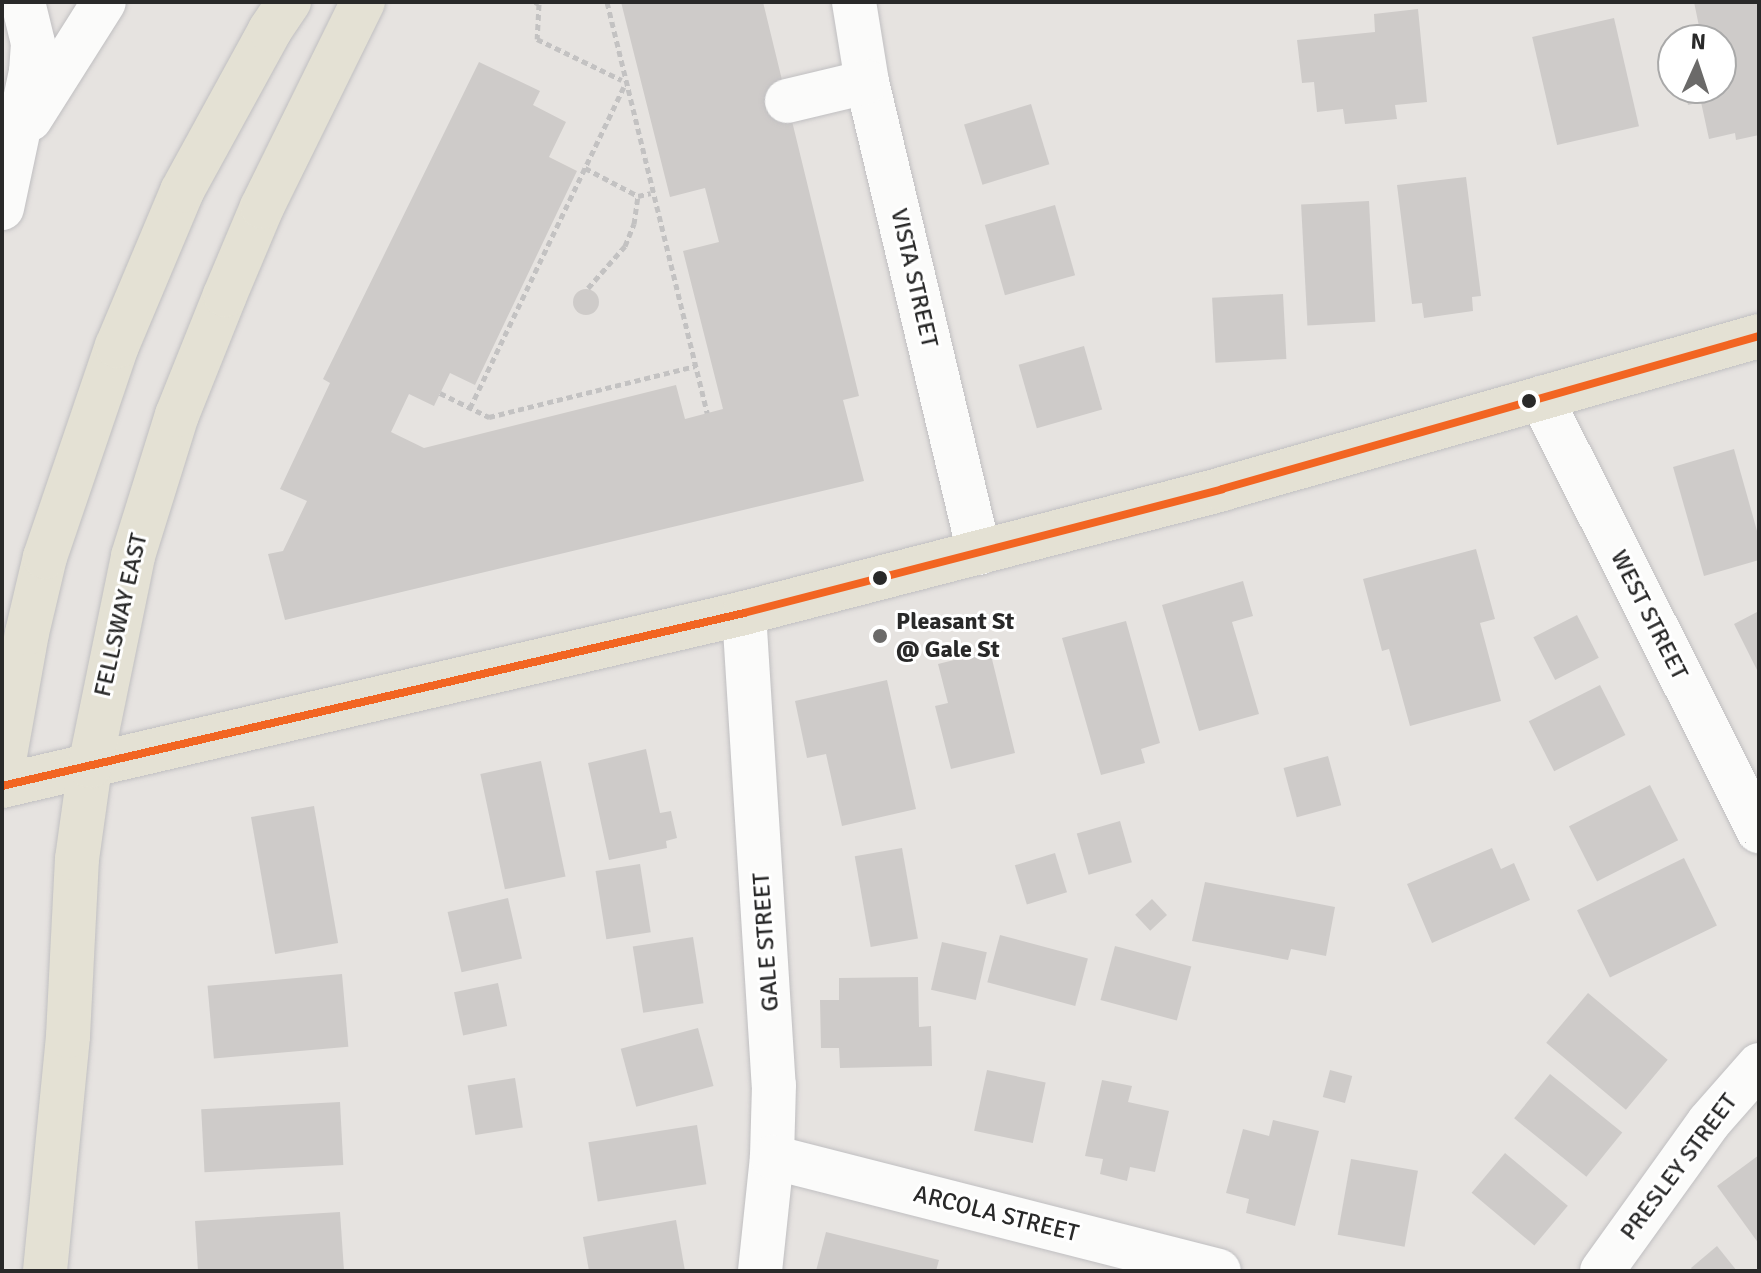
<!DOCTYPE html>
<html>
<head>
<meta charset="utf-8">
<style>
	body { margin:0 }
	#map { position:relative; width:1761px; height:1273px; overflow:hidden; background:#e6e3e0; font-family:Signika,sans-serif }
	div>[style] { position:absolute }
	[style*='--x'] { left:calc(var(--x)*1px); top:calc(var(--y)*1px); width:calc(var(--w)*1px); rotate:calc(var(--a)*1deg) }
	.building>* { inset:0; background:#cecbc9; transform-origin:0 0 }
	.round { border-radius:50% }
	.path>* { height:5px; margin-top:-2.5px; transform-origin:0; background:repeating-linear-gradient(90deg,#c3c2c2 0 6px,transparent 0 10px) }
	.roads { filter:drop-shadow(0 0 2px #c0bfc1) drop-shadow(0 0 2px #c0bfc1) }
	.minor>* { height:44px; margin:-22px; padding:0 22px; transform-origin:22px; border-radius:22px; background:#fbfbfa }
	.major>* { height:44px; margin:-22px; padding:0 22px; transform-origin:22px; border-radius:22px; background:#e4e1d4 }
	.bus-1>* { height:8px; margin:-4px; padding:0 4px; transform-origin:4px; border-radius:4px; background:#f26522 }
	.dots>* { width:22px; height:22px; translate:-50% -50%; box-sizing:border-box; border:4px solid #fff; border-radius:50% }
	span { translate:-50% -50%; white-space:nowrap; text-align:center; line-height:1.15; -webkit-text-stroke:6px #fff; paint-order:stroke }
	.street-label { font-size:24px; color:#292929 }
	.poi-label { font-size:24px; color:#292929; font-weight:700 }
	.left { translate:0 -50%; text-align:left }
	.frame { position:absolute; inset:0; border:4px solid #292929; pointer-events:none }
	.north { position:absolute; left:1657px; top:24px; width:80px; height:80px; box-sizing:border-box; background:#fff; border:2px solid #a9a9a9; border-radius:50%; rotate:3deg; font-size:22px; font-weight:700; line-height:32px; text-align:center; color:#292929 }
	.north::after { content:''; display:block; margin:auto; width:28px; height:36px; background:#6b6a69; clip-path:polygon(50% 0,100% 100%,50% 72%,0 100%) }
</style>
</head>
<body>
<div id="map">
	<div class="building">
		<div style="clip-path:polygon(621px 2px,763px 2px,859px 396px,843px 400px,864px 481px,285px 620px,268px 554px,283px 551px,307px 501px,280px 489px,330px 383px,323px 379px,479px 62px,540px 91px,533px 105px,566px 122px,549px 157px,577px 171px,475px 385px,450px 373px,434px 406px,409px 394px,391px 432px,424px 448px,676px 385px,685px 419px,723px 409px,683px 251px,719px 242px,705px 188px,670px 197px)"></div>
		<div style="clip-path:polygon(1694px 2px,1759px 2px,1759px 135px,1736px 140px,1735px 133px,1709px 139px,1701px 102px,1688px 105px,1684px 88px,1721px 88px,1721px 40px,1680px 40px,1679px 36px,1700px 31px)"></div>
		<div style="clip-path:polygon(1418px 9px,1427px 102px,1395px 105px,1397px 119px,1345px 124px,1343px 109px,1317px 112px,1314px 82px,1302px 83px,1297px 40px,1375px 32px,1374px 14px)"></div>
		<div style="left:1614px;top:18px;width:111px;height:84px;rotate:77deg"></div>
		<div style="left:1031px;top:104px;width:63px;height:70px;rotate:73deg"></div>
		<div style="clip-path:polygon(1466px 177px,1481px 296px,1472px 297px,1473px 311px,1424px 318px,1422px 303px,1412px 304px,1397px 185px)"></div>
		<div style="left:1369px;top:201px;width:121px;height:68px;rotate:87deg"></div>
		<div style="left:1055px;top:205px;width:73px;height:73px;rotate:74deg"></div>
		<div class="round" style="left:573px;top:289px;width:26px;height:26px"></div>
		<div style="left:1283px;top:294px;width:65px;height:71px;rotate:87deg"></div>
		<div style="left:1084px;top:346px;width:66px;height:68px;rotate:74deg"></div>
		<div style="clip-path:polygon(1734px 449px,1759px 538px,1759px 560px,1704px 576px,1673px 467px)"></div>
		<div style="clip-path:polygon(1476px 549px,1495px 619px,1480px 623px,1501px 701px,1410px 726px,1389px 649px,1382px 651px,1363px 579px)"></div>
		<div style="clip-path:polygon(1243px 581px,1253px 616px,1232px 622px,1259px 714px,1199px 731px,1162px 605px)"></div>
		<div style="clip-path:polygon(1759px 611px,1759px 674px,1734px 624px)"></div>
		<div style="left:1577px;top:615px;width:48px;height:49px;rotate:63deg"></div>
		<div style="clip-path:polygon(1126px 621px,1160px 743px,1141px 749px,1145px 763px,1101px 775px,1062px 638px)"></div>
		<div style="clip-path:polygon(990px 651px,1015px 753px,951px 769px,935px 706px,948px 703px,938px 664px)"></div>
		<div style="clip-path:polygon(887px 680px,916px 809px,842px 826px,826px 754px,807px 758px,795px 701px)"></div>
		<div style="left:1600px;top:685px;width:56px;height:80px;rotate:63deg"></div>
		<div style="clip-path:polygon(646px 749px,660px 813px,671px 811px,677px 838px,666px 841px,667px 848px,609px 860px,588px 763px)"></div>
		<div style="left:1328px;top:756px;width:51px;height:46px;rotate:75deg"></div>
		<div style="left:541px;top:761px;width:118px;height:62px;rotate:78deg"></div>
		<div style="left:1650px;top:785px;width:62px;height:91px;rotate:63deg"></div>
		<div style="left:314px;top:806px;width:139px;height:64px;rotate:80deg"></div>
		<div style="left:1120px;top:821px;width:43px;height:45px;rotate:74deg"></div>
		<div style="left:902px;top:848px;width:92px;height:48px;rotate:80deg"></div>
		<div style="clip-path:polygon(1492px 848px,1501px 869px,1514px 863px,1530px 900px,1432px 943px,1407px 884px)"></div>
		<div style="left:1055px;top:853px;width:41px;height:42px;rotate:73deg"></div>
		<div style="left:1684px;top:858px;width:75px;height:119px;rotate:64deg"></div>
		<div style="left:640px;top:864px;width:69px;height:45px;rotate:81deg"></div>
		<div style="clip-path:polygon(1205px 882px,1335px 907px,1326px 956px,1291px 949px,1288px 960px,1192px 941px)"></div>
		<div style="left:508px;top:898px;width:62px;height:62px;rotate:77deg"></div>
		<div style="left:1152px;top:899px;width:22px;height:23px;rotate:47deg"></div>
		<div style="left:1000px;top:935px;width:91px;height:49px;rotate:15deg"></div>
		<div style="left:693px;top:937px;width:67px;height:61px;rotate:81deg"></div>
		<div style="left:942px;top:942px;width:46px;height:49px;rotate:13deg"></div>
		<div style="left:1115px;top:946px;width:79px;height:56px;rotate:15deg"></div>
		<div style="left:342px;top:974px;width:73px;height:135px;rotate:85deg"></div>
		<div style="clip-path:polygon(918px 977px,919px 1027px,931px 1026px,932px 1066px,840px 1068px,839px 1048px,821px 1048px,820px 1000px,839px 1000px,839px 978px)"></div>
		<div style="left:498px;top:983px;width:44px;height:45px;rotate:78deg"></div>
		<div style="left:1588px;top:993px;width:104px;height:65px;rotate:40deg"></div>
		<div style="left:698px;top:1028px;width:60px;height:80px;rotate:75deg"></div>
		<div style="left:987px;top:1070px;width:60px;height:62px;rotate:12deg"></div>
		<div style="left:1330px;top:1070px;width:23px;height:28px;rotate:15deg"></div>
		<div style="left:1550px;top:1074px;width:93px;height:57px;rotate:39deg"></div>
		<div style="left:515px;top:1078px;width:50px;height:48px;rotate:81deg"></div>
		<div style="clip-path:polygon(1102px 1080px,1132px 1086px,1128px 1102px,1169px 1111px,1155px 1172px,1130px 1167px,1127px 1181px,1100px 1174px,1103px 1159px,1085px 1156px)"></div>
		<div style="left:340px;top:1102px;width:63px;height:139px;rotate:87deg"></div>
		<div style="clip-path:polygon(1273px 1120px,1319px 1131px,1295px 1226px,1246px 1213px,1249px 1199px,1226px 1193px,1243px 1129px,1269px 1136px)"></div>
		<div style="left:697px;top:1125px;width:60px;height:110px;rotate:81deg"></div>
		<div style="left:1505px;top:1153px;width:82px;height:52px;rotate:40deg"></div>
		<div style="clip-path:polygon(1759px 1155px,1759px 1244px,1717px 1186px)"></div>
		<div style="left:1351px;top:1159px;width:68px;height:77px;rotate:10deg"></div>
		<div style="clip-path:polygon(340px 1212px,344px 1271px,198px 1271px,195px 1221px)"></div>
		<div style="clip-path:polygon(676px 1220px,685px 1271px,589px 1271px,583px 1237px)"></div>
		<div style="clip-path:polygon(826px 1232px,939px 1260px,936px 1271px,816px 1271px)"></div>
		<div style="clip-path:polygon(1717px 1246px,1737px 1271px,1693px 1271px,1691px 1268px)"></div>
	</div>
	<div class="path">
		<div style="--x:535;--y:2;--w:4;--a:27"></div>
		<div style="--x:539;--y:4;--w:35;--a:93"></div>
		<div style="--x:537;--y:39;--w:94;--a:25.8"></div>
		<div style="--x:607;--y:2;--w:423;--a:76.3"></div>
		<div style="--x:585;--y:168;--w:60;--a:27.8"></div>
		<div style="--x:638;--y:196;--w:13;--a:-13"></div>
		<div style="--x:588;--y:288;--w:56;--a:-48.6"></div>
		<div style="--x:625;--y:246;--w:24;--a:-68"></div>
		<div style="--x:634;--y:224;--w:28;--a:-82"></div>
		<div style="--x:440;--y:393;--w:55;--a:26.1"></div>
		<div style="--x:489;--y:417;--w:212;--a:-13.9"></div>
		<div style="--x:470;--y:408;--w:356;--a:-64.4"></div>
	</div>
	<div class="roads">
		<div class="minor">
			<div style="--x:854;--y:2;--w:81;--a:80.8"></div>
			<div style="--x:867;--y:82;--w:484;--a:76.6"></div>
			<div style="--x:787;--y:101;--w:82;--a:-13.4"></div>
			<div style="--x:30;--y:119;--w:138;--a:-57.7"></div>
			<div style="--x:2;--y:208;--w:139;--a:-78"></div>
			<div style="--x:31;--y:72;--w:29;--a:-86"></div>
			<div style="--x:33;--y:43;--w:42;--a:-103.7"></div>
			<div style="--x:1541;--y:398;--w:485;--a:63.3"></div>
			<div style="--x:744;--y:613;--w:473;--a:86.4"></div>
			<div style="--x:774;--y:1085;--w:72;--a:91.6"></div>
			<div style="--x:772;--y:1157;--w:115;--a:96"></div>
			<div style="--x:772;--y:1157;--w:461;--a:14.3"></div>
			<div style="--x:1602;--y:1271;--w:183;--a:-54.3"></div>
			<div style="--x:1709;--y:1122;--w:76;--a:-48.7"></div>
		</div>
		<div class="major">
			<div style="--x:2;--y:772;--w:141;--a:-79.8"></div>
			<div style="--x:27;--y:633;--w:78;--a:-76.7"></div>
			<div style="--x:45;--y:557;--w:223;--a:-71.2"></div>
			<div style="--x:117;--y:346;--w:168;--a:-67.2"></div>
			<div style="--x:182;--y:191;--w:183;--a:-61.3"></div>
			<div style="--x:270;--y:30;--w:34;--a:-56"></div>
			<div style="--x:2;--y:786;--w:762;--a:-13.12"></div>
			<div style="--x:744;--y:613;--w:494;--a:-14.5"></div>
			<div style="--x:1222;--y:489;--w:558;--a:-15.9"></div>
			<div style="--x:45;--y:1271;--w:236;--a:-84.4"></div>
			<div style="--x:68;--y:1036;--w:177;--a:-87.1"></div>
			<div style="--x:77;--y:859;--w:94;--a:-82"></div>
			<div style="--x:90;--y:766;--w:214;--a:-78.4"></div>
			<div style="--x:133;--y:556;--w:148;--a:-72.7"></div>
			<div style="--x:177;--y:415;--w:129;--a:-68.2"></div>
			<div style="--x:225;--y:295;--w:95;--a:-67.2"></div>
			<div style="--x:262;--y:207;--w:229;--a:-63.8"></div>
		</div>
	</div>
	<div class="bus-1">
		<div style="--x:2;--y:786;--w:762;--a:-13.12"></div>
		<div style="--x:744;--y:613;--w:494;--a:-14.5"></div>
		<div style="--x:1222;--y:489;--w:558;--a:-15.9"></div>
	</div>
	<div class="dots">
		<div style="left:1529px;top:401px;background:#292929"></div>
		<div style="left:880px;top:578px;background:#292929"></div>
		<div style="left:880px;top:636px;background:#6b6a69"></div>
	</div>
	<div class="street-label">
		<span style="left:914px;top:278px;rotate:77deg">VISTA STREET</span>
		<span style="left:121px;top:615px;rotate:-77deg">FELLSWAY EAST</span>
		<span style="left:1649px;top:615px;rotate:63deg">WEST STREET</span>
		<span style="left:766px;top:942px;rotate:-94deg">GALE STREET</span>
		<span style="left:1679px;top:1167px;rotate:-53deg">PRESLEY STREET</span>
		<span style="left:996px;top:1214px;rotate:14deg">ARCOLA STREET</span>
	</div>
	<div class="poi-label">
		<span class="left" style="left:896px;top:636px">Pleasant St<br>@ Gale St</span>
	</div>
	<div class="frame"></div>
	<div class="north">N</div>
</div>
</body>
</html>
